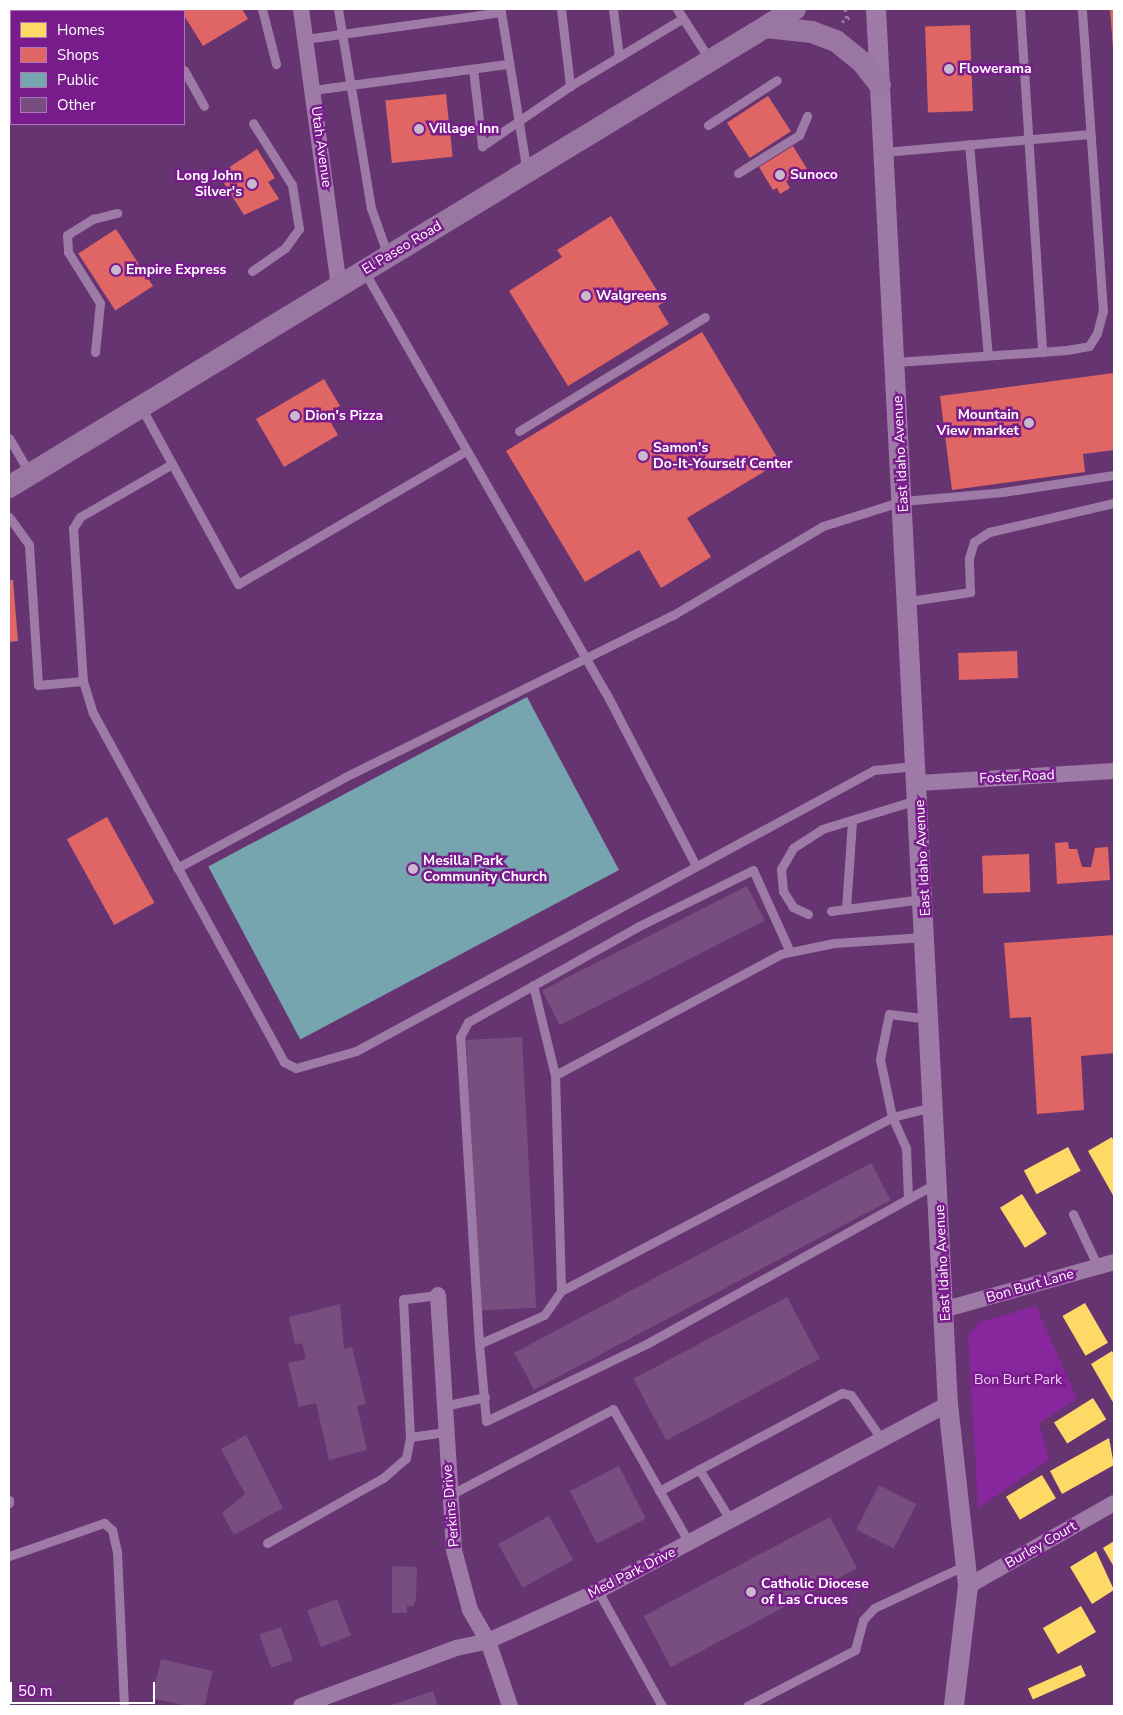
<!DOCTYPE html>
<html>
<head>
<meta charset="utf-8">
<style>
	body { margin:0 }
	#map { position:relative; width:1123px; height:1715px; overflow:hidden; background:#673472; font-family:"Nunito Sans",sans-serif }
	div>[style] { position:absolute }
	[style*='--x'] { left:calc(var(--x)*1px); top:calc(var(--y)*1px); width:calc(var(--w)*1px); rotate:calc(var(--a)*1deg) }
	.green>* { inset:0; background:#88269d }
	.homes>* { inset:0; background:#ffd966; transform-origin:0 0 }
	.shops>* { inset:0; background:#e06666; transform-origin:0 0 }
	.public>* { inset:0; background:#76a5af; transform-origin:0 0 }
	.building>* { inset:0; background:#784e80; transform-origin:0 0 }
	.path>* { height:3px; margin-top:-1.5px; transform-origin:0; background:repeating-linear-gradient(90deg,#9e7ba6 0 2.5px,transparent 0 6.5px) }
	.service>* { height:9px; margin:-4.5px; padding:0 4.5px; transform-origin:4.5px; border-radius:4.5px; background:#9e7ba6 }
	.minor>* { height:16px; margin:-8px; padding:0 8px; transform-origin:8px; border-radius:8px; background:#9e7ba6 }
	.tertiary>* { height:20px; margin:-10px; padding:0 10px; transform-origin:10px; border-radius:10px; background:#9e7ba6 }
	.secondary>* { height:22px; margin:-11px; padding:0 11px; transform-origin:11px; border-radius:11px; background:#9a77a2 }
	.dots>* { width:14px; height:14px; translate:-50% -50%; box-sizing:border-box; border:2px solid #781b8b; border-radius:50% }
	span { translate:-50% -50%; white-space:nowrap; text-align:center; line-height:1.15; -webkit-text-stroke:5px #781b8b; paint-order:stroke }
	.poi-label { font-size:14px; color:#fff; font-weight:700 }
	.left { translate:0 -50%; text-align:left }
	.right { translate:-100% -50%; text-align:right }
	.street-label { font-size:14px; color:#fff }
	.park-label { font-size:14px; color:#f1cbf9 }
	.frame { position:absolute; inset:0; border:10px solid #fff; pointer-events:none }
	.legend { position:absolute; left:10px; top:10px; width:175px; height:115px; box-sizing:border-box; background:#781b8b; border:1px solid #ae76b9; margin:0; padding:6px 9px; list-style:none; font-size:15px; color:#fff }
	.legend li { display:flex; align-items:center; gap:10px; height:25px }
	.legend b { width:25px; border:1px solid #ae76b9 }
	.scale { position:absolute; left:10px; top:1682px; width:145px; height:22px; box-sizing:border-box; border:2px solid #fff; border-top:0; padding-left:6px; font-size:15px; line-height:18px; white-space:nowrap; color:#fff; -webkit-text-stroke:4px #781b8b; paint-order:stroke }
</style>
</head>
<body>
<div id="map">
	<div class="green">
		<div style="clip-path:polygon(1036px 1306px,1077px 1399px,1039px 1423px,1049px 1460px,978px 1508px,968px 1335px,980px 1322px)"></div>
	</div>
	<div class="homes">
		<div style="clip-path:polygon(1112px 1137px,1114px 1142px,1114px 1197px,1088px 1151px)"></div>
		<div style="left:1068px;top:1147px;width:27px;height:50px;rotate:62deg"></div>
		<div style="left:1022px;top:1194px;width:47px;height:26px;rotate:58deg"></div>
		<div style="left:1085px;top:1303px;width:46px;height:26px;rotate:60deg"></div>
		<div style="clip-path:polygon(1112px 1351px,1114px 1355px,1114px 1404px,1091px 1364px)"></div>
		<div style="left:1093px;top:1398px;width:25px;height:46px;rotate:58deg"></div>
		<div style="clip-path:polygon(1109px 1438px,1114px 1465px,1062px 1494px,1050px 1471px)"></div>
		<div style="left:1042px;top:1475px;width:27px;height:42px;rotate:59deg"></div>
		<div style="clip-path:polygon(1114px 1541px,1114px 1567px,1103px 1548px)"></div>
		<div style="clip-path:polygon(1096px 1551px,1114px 1590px,1092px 1604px,1070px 1567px)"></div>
		<div style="left:1081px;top:1606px;width:30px;height:44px;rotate:60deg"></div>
		<div style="left:1081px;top:1665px;width:12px;height:58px;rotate:66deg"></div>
	</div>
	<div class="shops">
		<div style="clip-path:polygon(88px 9px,111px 9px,113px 11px,84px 11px)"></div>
		<div style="clip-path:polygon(180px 9px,242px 9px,248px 19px,203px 46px)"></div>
		<div style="clip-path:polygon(1110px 9px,1114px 9px,1114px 49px,1113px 49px)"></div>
		<div style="left:970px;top:25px;width:86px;height:45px;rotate:88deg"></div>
		<div style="left:446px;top:94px;width:63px;height:61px;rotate:84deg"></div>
		<div style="left:768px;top:96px;width:42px;height:49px;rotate:57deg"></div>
		<div style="clip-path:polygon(793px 146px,807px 169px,786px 181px,790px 188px,780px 194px,777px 188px,773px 190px,759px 167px)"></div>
		<div style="clip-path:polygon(257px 149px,275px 178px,268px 182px,279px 199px,244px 215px,224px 183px,234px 177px,228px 168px)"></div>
		<div style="clip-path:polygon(611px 216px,664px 302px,658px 306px,669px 324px,568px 386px,509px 291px,562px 257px,557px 250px)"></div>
		<div style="left:116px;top:229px;width:68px;height:45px;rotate:57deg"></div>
		<div style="clip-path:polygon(702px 332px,780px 462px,687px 518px,711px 557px,661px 588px,639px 550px,585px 582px,506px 451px)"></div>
		<div style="clip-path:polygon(1114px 373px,1114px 450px,1083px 454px,1085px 472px,952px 490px,940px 396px)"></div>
		<div style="clip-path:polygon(324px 379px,340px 406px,326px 414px,338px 435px,284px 467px,256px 419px)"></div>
		<div style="clip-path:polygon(9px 580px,13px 580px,18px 641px,9px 642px)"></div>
		<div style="left:1017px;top:651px;width:27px;height:59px;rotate:88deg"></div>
		<div style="left:107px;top:817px;width:98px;height:46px;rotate:61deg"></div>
		<div style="clip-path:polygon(1068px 842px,1069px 849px,1077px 849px,1082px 867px,1091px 867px,1095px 848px,1108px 847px,1110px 880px,1057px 884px,1055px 843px)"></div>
		<div style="left:1029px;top:854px;width:38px;height:47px;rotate:88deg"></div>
		<div style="clip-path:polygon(1114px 935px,1114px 1053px,1081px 1056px,1084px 1110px,1037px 1114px,1031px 1017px,1010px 1018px,1004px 943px)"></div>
	</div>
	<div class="public">
		<div style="left:527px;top:697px;width:196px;height:361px;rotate:62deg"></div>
	</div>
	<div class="building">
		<div style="left:747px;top:886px;width:39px;height:230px;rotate:63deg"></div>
		<div style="left:522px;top:1037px;width:271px;height:56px;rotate:87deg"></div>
		<div style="left:871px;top:1163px;width:42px;height:404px;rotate:62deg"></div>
		<div style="left:787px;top:1297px;width:70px;height:174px;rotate:62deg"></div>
		<div style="clip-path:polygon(340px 1304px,344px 1349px,352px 1347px,366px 1404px,357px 1406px,367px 1450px,329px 1460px,316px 1403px,299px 1407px,288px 1363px,306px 1359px,302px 1343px,295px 1345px,289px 1317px)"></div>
		<div style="clip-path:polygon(246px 1435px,283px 1508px,234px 1535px,222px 1513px,245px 1494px,221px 1449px)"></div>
		<div style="left:619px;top:1466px;width:59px;height:55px;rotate:63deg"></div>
		<div style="left:879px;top:1485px;width:42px;height:50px;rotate:27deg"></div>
		<div style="left:549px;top:1516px;width:50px;height:58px;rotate:61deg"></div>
		<div style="left:830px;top:1517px;width:58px;height:211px;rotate:62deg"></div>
		<div style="clip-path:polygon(392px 1566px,417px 1567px,416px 1599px,413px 1606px,407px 1606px,407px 1613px,392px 1613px)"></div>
		<div style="left:337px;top:1599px;width:39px;height:32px;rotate:69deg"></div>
		<div style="left:281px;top:1627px;width:35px;height:23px;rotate:70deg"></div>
		<div style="left:161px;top:1659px;width:53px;height:40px;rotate:13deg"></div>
		<div style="clip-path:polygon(433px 1691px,438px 1706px,389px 1706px)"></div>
	</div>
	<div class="path">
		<div style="--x:845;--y:9;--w:10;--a:79"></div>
		<div style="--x:842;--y:22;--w:13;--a:-32"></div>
	</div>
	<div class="service">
		<div style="--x:148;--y:9;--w:3;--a:45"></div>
		<div style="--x:262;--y:9;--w:57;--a:75.7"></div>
		<div style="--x:338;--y:9;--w:202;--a:80.6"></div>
		<div style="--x:371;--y:208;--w:51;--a:70.5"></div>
		<div style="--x:561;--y:9;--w:78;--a:83.3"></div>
		<div style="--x:570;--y:86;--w:131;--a:-30.9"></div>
		<div style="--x:613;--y:9;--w:48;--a:82.9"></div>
		<div style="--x:677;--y:9;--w:61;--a:57.1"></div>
		<div style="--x:1020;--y:9;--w:344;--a:86.3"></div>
		<div style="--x:501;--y:12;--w:162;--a:80.8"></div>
		<div style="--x:305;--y:39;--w:198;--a:-7.8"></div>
		<div style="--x:501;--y:12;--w:3;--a:-90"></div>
		<div style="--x:473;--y:69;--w:78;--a:83.3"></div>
		<div style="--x:482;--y:146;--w:107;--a:-34.3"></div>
		<div style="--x:184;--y:70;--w:41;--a:60.9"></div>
		<div style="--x:313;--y:90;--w:196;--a:-7.6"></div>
		<div style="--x:708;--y:125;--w:82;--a:-33.1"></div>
		<div style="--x:969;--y:144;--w:212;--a:84.9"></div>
		<div style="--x:884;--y:152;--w:207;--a:-5"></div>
		<div style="--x:738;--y:173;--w:72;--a:-31.9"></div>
		<div style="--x:799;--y:135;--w:21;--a:-67"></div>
		<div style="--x:252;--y:271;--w:40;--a:-34.9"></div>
		<div style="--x:285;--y:248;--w:24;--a:-54"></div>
		<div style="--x:299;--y:229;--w:45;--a:-99"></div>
		<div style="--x:292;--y:185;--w:73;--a:-122.2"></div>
		<div style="--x:364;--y:271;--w:486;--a:60.2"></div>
		<div style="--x:606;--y:693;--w:195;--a:62.5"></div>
		<div style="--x:95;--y:352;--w:49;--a:-84.2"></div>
		<div style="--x:100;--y:303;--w:60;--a:-122.1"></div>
		<div style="--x:68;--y:252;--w:17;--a:-93"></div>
		<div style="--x:67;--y:235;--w:31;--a:-32"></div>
		<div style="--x:93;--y:219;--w:25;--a:-14"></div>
		<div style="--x:896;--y:362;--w:171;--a:-4"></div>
		<div style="--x:1067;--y:350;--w:22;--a:-10"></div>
		<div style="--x:1089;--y:346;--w:15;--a:-58"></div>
		<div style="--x:1097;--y:333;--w:23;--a:-75"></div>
		<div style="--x:1103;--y:311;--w:303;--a:-94"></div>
		<div style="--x:141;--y:407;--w:202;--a:61.3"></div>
		<div style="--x:238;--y:584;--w:264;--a:-30.3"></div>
		<div style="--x:519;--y:431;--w:218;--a:-31.5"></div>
		<div style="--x:9;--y:438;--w:42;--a:59.7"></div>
		<div style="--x:172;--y:464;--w:106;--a:150.1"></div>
		<div style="--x:80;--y:517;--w:13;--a:122"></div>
		<div style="--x:73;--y:528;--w:153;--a:86.3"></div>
		<div style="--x:83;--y:681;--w:34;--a:73"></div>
		<div style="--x:93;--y:713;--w:398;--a:61.3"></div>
		<div style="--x:284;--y:1062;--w:13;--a:27"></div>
		<div style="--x:296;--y:1068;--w:62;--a:-15.8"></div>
		<div style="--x:356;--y:1051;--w:589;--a:-28.48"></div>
		<div style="--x:874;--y:770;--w:41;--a:-5.6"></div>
		<div style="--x:9;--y:517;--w:34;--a:54"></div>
		<div style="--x:29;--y:545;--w:140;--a:86.3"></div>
		<div style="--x:38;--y:685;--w:45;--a:-5.1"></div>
		<div style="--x:909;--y:601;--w:62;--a:-8.4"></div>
		<div style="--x:970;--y:592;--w:34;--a:-92"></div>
		<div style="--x:969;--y:558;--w:17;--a:-73"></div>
		<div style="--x:974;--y:542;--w:18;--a:-34"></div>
		<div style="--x:989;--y:532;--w:128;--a:-13.1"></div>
		<div style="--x:177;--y:868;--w:191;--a:-28.4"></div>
		<div style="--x:345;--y:777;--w:366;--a:-26.3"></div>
		<div style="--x:673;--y:615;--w:174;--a:-30.7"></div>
		<div style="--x:823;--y:526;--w:84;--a:-17.4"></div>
		<div style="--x:903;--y:501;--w:100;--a:-5.1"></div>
		<div style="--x:1003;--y:492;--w:112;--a:-8.7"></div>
		<div style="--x:846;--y:909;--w:89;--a:-86.1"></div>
		<div style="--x:831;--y:911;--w:92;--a:-7.5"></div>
		<div style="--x:808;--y:914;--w:17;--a:-155"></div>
		<div style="--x:793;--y:907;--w:19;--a:-122"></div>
		<div style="--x:783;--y:891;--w:22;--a:-95"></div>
		<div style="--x:781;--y:869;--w:24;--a:-60"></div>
		<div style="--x:793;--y:848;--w:35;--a:-33"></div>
		<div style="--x:822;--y:829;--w:98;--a:-17.1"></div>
		<div style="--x:924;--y:937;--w:90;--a:176.2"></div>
		<div style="--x:834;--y:943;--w:54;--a:168.3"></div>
		<div style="--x:781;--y:954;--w:256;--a:151.8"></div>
		<div style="--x:555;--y:1075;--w:216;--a:88.4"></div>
		<div style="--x:561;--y:1291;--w:29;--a:125"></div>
		<div style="--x:544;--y:1315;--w:71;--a:156"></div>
		<div style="--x:479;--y:1344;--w:77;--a:84.8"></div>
		<div style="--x:486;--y:1421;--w:180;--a:-25.7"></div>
		<div style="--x:648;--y:1343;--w:330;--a:-29"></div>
		<div style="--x:533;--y:985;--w:93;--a:76.3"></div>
		<div style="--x:908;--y:1199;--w:51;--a:-92.2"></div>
		<div style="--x:906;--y:1148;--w:34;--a:-114"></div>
		<div style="--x:892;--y:1117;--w:59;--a:-101.7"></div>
		<div style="--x:880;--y:1059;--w:46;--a:-78.7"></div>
		<div style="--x:889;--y:1014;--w:39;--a:7"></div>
		<div style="--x:1073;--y:1214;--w:59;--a:64.7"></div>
		<div style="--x:561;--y:1291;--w:374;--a:-27.7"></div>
		<div style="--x:892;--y:1117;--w:41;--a:-14"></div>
		<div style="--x:438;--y:1295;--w:35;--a:173"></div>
		<div style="--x:403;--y:1299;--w:138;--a:87.1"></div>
		<div style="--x:410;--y:1437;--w:36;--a:-8"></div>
		<div style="--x:479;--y:1344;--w:308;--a:-93.5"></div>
		<div style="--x:460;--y:1037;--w:17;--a:-62"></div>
		<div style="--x:468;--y:1022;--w:196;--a:-29.3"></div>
		<div style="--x:639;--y:926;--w:127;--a:-26.2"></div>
		<div style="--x:753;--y:870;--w:90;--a:65.7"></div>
		<div style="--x:444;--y:1406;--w:42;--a:-12.4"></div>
		<div style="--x:699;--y:1469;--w:61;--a:58.4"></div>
		<div style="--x:659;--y:1491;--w:208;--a:-28.2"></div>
		<div style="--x:842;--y:1393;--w:9;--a:13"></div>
		<div style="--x:851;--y:1395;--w:55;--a:55.4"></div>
		<div style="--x:450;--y:1495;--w:184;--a:-27.8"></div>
		<div style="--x:613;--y:1409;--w:154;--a:60.4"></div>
		<div style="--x:9;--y:1500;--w:3;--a:90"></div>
		<div style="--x:267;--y:1543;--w:133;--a:-29.3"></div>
		<div style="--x:383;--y:1478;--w:30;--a:-41"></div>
		<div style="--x:406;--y:1458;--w:21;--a:-79"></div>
		<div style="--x:9;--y:1556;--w:101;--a:-19.2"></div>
		<div style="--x:104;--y:1523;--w:11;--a:41"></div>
		<div style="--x:112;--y:1530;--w:23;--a:77"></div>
		<div style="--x:117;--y:1552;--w:154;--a:87.4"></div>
		<div style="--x:598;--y:1591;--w:132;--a:60.9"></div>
		<div style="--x:747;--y:1706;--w:122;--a:-27.4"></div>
		<div style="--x:855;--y:1650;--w:31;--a:-75"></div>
		<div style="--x:863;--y:1620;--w:16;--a:-47"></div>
		<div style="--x:874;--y:1608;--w:102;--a:-25.1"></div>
	</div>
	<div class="minor">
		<div style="--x:301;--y:9;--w:280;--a:82.2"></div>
		<div style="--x:919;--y:783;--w:195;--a:-3.5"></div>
		<div style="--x:438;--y:1295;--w:256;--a:86.4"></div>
		<div style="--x:454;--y:1550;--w:62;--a:75.1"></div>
		<div style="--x:470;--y:1610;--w:36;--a:60"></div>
		<div style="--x:488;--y:1641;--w:69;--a:71.3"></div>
		<div style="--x:946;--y:1309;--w:174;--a:-15.6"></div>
		<div style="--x:968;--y:1586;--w:168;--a:-29.6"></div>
		<div style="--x:301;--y:1706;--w:165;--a:-20.5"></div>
		<div style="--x:456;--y:1648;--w:33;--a:-12"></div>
		<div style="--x:488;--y:1641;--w:121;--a:-24.4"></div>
		<div style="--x:598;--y:1591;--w:397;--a:-28.1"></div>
	</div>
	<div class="tertiary">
		<div style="--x:876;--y:9;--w:1397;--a:87.05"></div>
		<div style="--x:948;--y:1404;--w:183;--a:83.7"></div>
		<div style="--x:968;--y:1586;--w:121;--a:96.7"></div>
	</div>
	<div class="secondary">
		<div style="--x:766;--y:27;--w:46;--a:6.2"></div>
		<div style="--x:812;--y:32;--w:26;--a:21"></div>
		<div style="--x:836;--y:41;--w:33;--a:39"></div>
		<div style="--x:862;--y:62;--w:29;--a:52"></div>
		<div style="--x:9;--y:487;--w:920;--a:-31.31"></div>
	</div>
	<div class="dots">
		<div style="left:949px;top:69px;background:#cab8ce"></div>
		<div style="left:419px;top:129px;background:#cab8ce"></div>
		<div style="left:780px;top:175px;background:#cab8ce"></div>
		<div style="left:252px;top:184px;background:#cab8ce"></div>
		<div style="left:116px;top:270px;background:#cab8ce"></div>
		<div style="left:586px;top:296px;background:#cab8ce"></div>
		<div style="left:295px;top:416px;background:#cab8ce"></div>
		<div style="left:1029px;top:423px;background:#cab8ce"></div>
		<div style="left:643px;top:456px;background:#cab8ce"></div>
		<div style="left:413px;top:869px;background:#cab8ce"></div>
		<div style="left:751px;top:1592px;background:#cab8ce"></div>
	</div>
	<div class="poi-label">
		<span class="left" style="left:959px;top:69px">Flowerama</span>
		<span class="left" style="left:429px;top:129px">Village Inn</span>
		<span class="left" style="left:790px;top:175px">Sunoco</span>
		<span class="right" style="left:242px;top:184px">Long John<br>Silver's</span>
		<span class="left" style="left:126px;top:270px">Empire Express</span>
		<span class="left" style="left:596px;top:296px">Walgreens</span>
		<span class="right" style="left:1019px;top:423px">Mountain<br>View market</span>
		<span class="left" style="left:305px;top:416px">Dion's Pizza</span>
		<span class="left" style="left:653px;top:456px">Samon's<br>Do-It-Yourself Center</span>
		<span class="left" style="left:423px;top:869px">Mesilla Park<br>Community Church</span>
		<span class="left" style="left:761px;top:1592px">Catholic Diocese<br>of Las Cruces</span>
	</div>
	<div class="street-label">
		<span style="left:321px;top:147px;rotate:82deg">Utah Avenue</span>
		<span style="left:402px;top:248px;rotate:-31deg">El Paseo Road</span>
		<span style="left:901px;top:454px;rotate:-93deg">East Idaho Avenue</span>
		<span style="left:1017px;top:777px;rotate:-3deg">Foster Road</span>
		<span style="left:923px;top:858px;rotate:-93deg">East Idaho Avenue</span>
		<span style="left:943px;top:1263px;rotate:-93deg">East Idaho Avenue</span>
		<span style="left:1030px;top:1286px;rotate:-16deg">Bon Burt Lane</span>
		<span style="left:451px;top:1506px;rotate:-95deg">Perkins Drive</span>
		<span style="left:1041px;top:1545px;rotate:-30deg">Burley Court</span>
		<span style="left:632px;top:1573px;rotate:-27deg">Med Park Drive</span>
	</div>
	<div class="park-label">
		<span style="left:1018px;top:1380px">Bon Burt Park</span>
	</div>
	<div class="frame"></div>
	<ul class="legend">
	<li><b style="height:14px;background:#ffd966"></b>Homes</li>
	<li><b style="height:14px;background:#e06666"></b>Shops</li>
	<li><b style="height:14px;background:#76a5af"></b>Public</li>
	<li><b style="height:14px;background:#784e80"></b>Other</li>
	</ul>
	<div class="scale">50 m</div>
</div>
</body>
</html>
